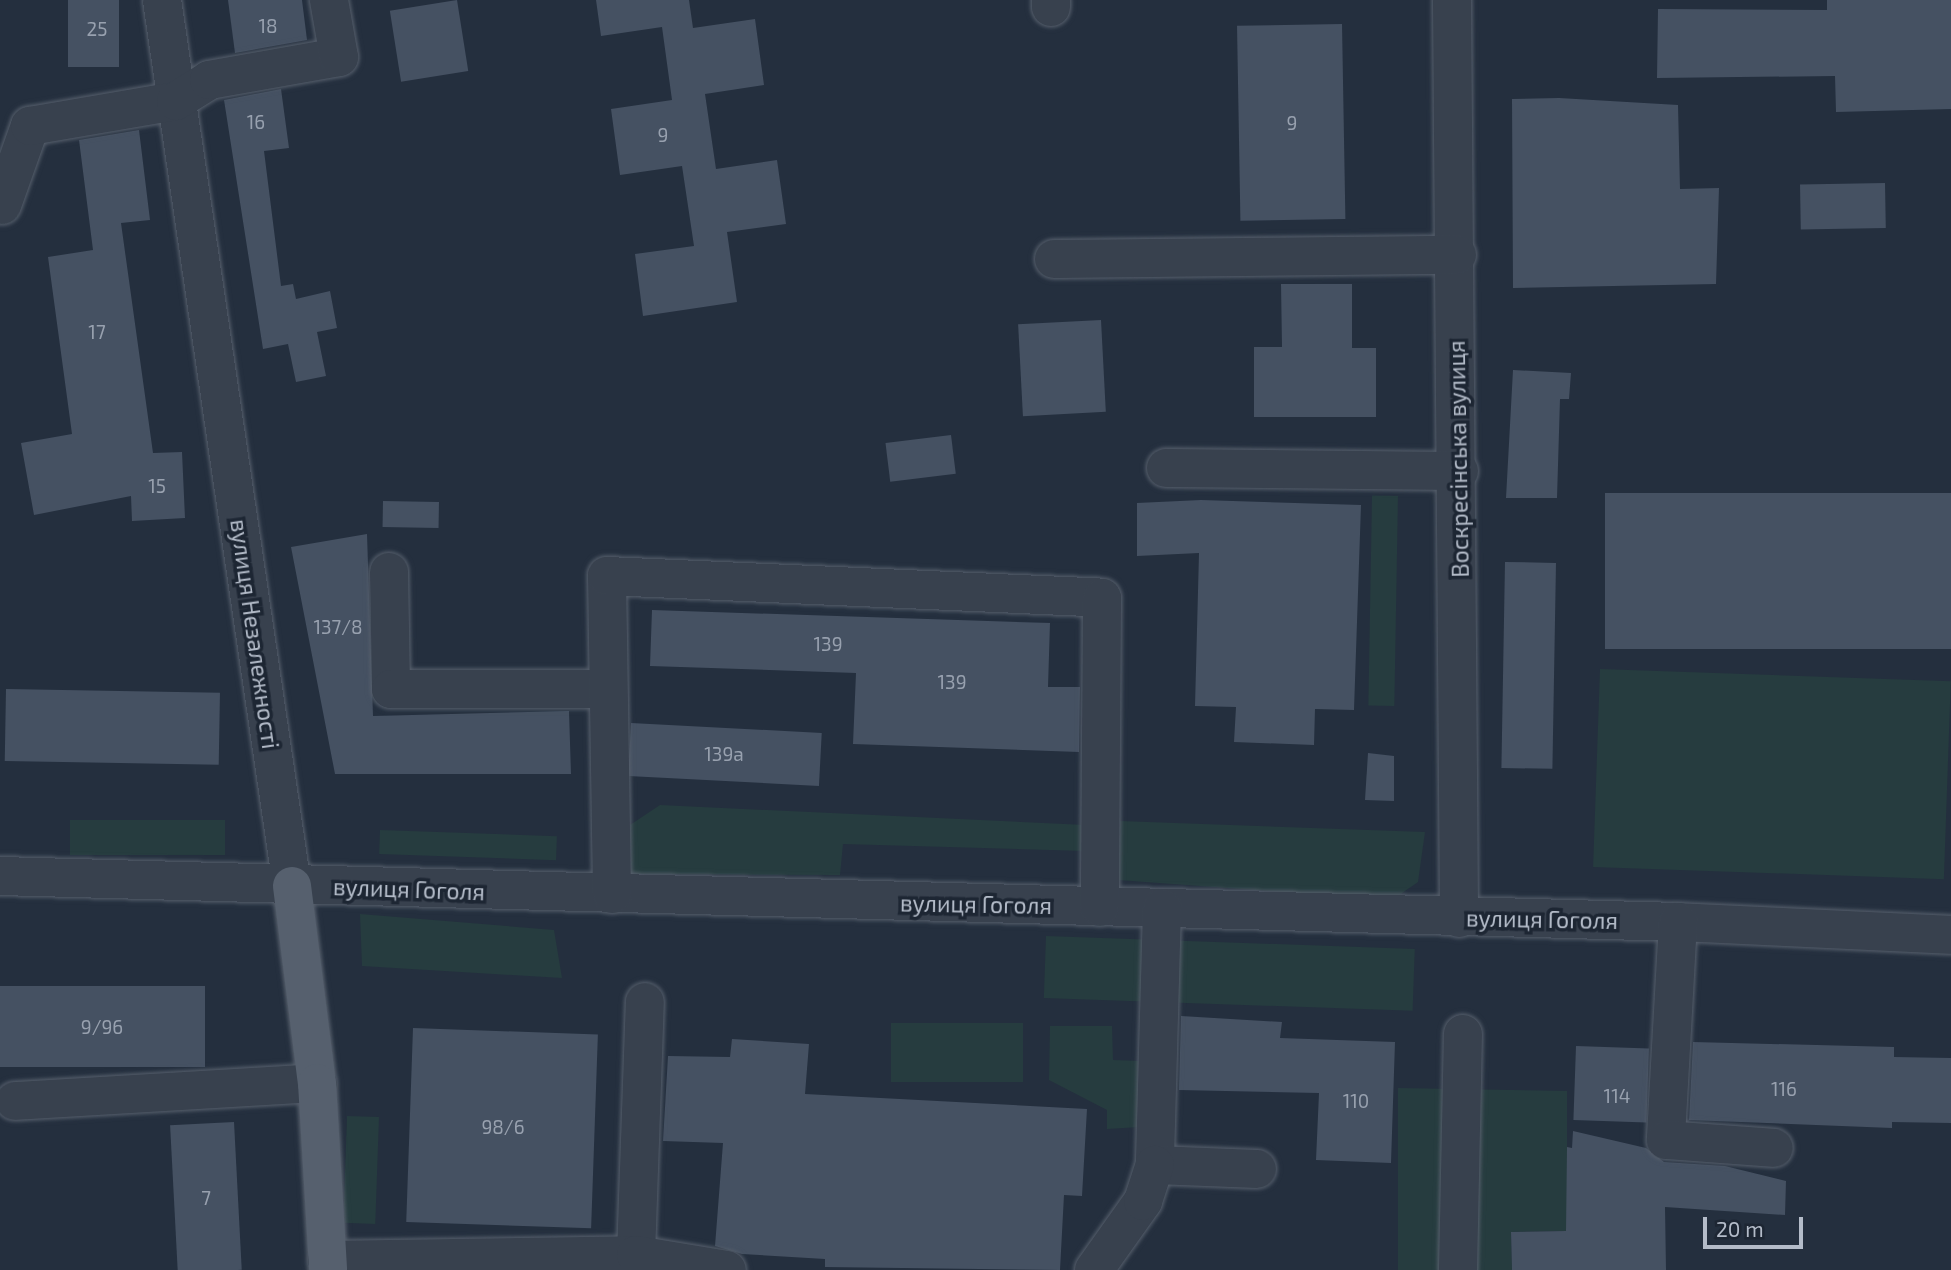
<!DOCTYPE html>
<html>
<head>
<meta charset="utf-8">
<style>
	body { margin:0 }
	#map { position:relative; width:1951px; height:1270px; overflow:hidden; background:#242f3e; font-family:"Exo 2",sans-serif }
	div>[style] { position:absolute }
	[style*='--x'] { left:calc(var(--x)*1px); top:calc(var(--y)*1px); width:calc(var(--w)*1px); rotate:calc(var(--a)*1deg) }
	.green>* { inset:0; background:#263c3f; transform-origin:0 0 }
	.building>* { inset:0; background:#455162; transform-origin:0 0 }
	.roads { filter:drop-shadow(0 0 2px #565f6c) drop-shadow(0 0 2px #565f6c) }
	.minor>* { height:38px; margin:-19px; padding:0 19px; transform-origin:19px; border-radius:19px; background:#38414e }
	.major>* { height:38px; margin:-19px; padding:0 19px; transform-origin:19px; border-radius:19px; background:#56606e }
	span { translate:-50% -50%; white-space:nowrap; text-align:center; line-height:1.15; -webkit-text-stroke:7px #1d2633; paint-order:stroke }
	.number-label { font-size:19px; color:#98a1af }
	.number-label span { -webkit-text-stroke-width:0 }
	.street-label { font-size:23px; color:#b4bcc9 }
	.scale { position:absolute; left:1703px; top:1217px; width:100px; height:32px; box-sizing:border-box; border:4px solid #b4bcc9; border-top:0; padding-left:9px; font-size:21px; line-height:24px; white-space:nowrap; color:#b4bcc9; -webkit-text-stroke:5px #1d2633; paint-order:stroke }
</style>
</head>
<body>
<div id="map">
	<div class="green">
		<div style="left:1398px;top:496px;width:210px;height:26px;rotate:91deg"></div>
		<div style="left:1600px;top:669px;width:351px;height:198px;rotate:2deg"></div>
		<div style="clip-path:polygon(660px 805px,1086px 825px,1085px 851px,843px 844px,840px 875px,631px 874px,630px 825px)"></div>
		<div style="left:70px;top:820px;width:155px;height:35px"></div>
		<div style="clip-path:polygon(1120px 821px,1425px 832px,1418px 882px,1392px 900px,1118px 880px)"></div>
		<div style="left:380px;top:830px;width:177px;height:24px;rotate:2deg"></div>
		<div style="clip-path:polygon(360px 914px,554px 930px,562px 978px,362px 966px)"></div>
		<div style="left:1046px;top:936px;width:369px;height:62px;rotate:2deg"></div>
		<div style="left:891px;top:1023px;width:132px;height:59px"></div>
		<div style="clip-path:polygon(1050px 1026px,1112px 1026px,1113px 1060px,1141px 1061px,1140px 1127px,1107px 1129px,1107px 1110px,1049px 1080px)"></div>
		<div style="clip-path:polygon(1398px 1088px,1567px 1091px,1567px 1231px,1511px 1232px,1512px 1270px,1398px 1270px)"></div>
		<div style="left:379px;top:1117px;width:107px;height:32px;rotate:92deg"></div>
	</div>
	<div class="building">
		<div style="left:68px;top:0;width:51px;height:67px"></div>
		<div style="clip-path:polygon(228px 0,302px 0,307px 40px,235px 53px)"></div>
		<div style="left:457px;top:0;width:72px;height:68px;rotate:81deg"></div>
		<div style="clip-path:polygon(596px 0,689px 0,693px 28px,755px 19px,764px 85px,705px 94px,716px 169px,777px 160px,786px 224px,727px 232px,737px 302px,643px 316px,635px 254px,694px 246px,682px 166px,620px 175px,611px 109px,672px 100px,662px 27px,601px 36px)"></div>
		<div style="clip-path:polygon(1827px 0,1951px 0,1951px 109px,1836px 112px,1835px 76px,1657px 78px,1658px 9px,1827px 10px)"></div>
		<div style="left:1342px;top:24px;width:195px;height:105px;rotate:89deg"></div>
		<div style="clip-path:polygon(281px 89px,289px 148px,264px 151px,281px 286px,293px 284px,296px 299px,330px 291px,337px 328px,317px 332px,326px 376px,296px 382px,288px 344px,263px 349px,224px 100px)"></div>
		<div style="clip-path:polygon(1559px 98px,1678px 105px,1680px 189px,1719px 188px,1716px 284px,1513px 288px,1512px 99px)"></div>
		<div style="clip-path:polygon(139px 130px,150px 220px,121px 223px,153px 453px,182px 452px,185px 518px,132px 521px,131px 496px,34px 515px,21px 443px,72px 434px,48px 257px,93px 250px,79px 140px)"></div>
		<div style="left:1885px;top:183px;width:45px;height:85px;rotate:89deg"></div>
		<div style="clip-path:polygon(1281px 284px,1352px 284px,1352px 348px,1376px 348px,1376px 417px,1254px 417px,1254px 347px,1282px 347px)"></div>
		<div style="left:1101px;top:320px;width:92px;height:83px;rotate:87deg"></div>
		<div style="clip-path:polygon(1513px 370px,1571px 373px,1569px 399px,1560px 399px,1557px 498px,1506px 498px)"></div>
		<div style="left:951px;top:435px;width:39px;height:66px;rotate:83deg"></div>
		<div style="left:1605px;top:493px;width:346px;height:156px"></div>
		<div style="clip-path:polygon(1201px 500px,1361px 505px,1354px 710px,1315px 709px,1314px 745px,1234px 742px,1236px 707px,1195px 706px,1199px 553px,1137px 556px,1137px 503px)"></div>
		<div style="left:383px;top:501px;width:56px;height:26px;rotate:1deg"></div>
		<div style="clip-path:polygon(367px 534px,373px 716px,569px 711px,571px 774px,335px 774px,291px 547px)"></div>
		<div style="left:1505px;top:562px;width:51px;height:206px;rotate:1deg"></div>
		<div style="clip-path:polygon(652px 610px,1050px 623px,1048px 687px,1080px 687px,1079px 752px,853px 744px,856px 673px,650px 666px)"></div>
		<div style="left:6px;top:689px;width:214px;height:72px;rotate:1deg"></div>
		<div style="left:631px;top:723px;width:191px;height:53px;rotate:3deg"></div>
		<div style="clip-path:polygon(1368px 753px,1394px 756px,1394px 801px,1365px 800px)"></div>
		<div style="left:0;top:986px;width:205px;height:81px"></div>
		<div style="clip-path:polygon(1181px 1016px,1282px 1022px,1280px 1038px,1395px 1042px,1391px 1163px,1316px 1160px,1319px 1093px,1179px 1090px)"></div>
		<div style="left:413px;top:1028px;width:185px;height:194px;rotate:2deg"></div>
		<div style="clip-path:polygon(732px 1039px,809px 1044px,805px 1094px,1087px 1109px,1082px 1196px,1064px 1195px,1060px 1270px,825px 1267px,825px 1259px,742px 1254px,715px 1246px,723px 1143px,663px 1141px,668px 1056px,730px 1057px)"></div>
		<div style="clip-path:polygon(1693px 1042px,1894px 1047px,1894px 1057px,1951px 1058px,1951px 1123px,1892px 1122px,1892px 1128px,1689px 1120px)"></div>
		<div style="left:1576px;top:1046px;width:73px;height:74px;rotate:2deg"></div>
		<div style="left:234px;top:1122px;width:148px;height:64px;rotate:87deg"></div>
		<div style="clip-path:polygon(1573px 1131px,1646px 1148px,1664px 1162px,1725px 1166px,1786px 1181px,1785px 1215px,1665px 1207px,1666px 1270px,1512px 1270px,1511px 1232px,1566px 1231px,1567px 1147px,1572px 1148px)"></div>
	</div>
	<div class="roads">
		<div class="minor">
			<div style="--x:162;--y:0;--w:895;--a:81.65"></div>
			<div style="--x:1452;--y:0;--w:918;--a:89.56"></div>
			<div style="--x:1051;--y:7;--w:7;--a:-90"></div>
			<div style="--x:2;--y:205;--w:84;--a:-70.5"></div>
			<div style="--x:30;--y:126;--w:148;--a:-9.7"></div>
			<div style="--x:176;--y:101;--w:39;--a:-32"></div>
			<div style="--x:209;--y:80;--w:132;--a:-10"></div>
			<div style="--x:339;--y:57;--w:58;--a:-100"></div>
			<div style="--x:1054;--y:259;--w:403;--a:-0.6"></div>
			<div style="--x:1166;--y:468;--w:293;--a:0.6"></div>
			<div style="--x:389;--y:572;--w:117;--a:89"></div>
			<div style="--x:391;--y:689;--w:217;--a:0"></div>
			<div style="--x:0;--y:876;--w:1679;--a:1.57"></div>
			<div style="--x:1678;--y:922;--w:273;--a:2.7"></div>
			<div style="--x:612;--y:894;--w:318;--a:-90.9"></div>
			<div style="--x:607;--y:576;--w:495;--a:2.5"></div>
			<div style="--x:1102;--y:598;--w:309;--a:90.4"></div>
			<div style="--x:1162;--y:908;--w:257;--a:91.6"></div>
			<div style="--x:1155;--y:1165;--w:102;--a:2.2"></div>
			<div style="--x:1678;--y:922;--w:218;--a:93.2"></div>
			<div style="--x:1666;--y:1140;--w:108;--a:4.2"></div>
			<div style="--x:15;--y:1101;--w:303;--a:-3.4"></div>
			<div style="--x:636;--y:1255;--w:253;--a:-88"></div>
			<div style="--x:327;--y:1260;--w:309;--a:-0.9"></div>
			<div style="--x:636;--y:1255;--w:92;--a:9.4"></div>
			<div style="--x:1094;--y:1270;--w:85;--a:-54.6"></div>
			<div style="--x:1143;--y:1201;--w:38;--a:-72"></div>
			<div style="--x:1458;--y:1270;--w:236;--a:-88.8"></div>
		</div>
		<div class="major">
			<div style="--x:292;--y:886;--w:199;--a:82.8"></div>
			<div style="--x:317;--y:1083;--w:187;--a:86.6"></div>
		</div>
	</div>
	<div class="number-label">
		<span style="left:268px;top:26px">18</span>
		<span style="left:97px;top:29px">25</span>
		<span style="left:256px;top:122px">16</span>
		<span style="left:1292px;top:123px">9</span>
		<span style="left:663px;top:135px">9</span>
		<span style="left:97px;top:332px">17</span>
		<span style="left:157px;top:486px">15</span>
		<span style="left:338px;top:627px">137/8</span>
		<span style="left:828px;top:644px">139</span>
		<span style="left:952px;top:682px">139</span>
		<span style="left:724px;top:754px">139а</span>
		<span style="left:102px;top:1027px">9/96</span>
		<span style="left:1784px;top:1089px">116</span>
		<span style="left:1617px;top:1096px">114</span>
		<span style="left:1356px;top:1101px">110</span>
		<span style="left:503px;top:1127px">98/6</span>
		<span style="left:206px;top:1198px">7</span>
	</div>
	<div class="street-label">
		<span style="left:1458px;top:459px;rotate:-91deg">Воскресінська вулиця</span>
		<span style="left:255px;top:634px;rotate:82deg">вулиця Незалежності</span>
		<span style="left:409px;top:889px;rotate:2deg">вулиця Гоголя</span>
		<span style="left:976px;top:904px;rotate:1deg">вулиця Гоголя</span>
		<span style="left:1542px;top:919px;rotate:1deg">вулиця Гоголя</span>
	</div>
	<div class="scale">20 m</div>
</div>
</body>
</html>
